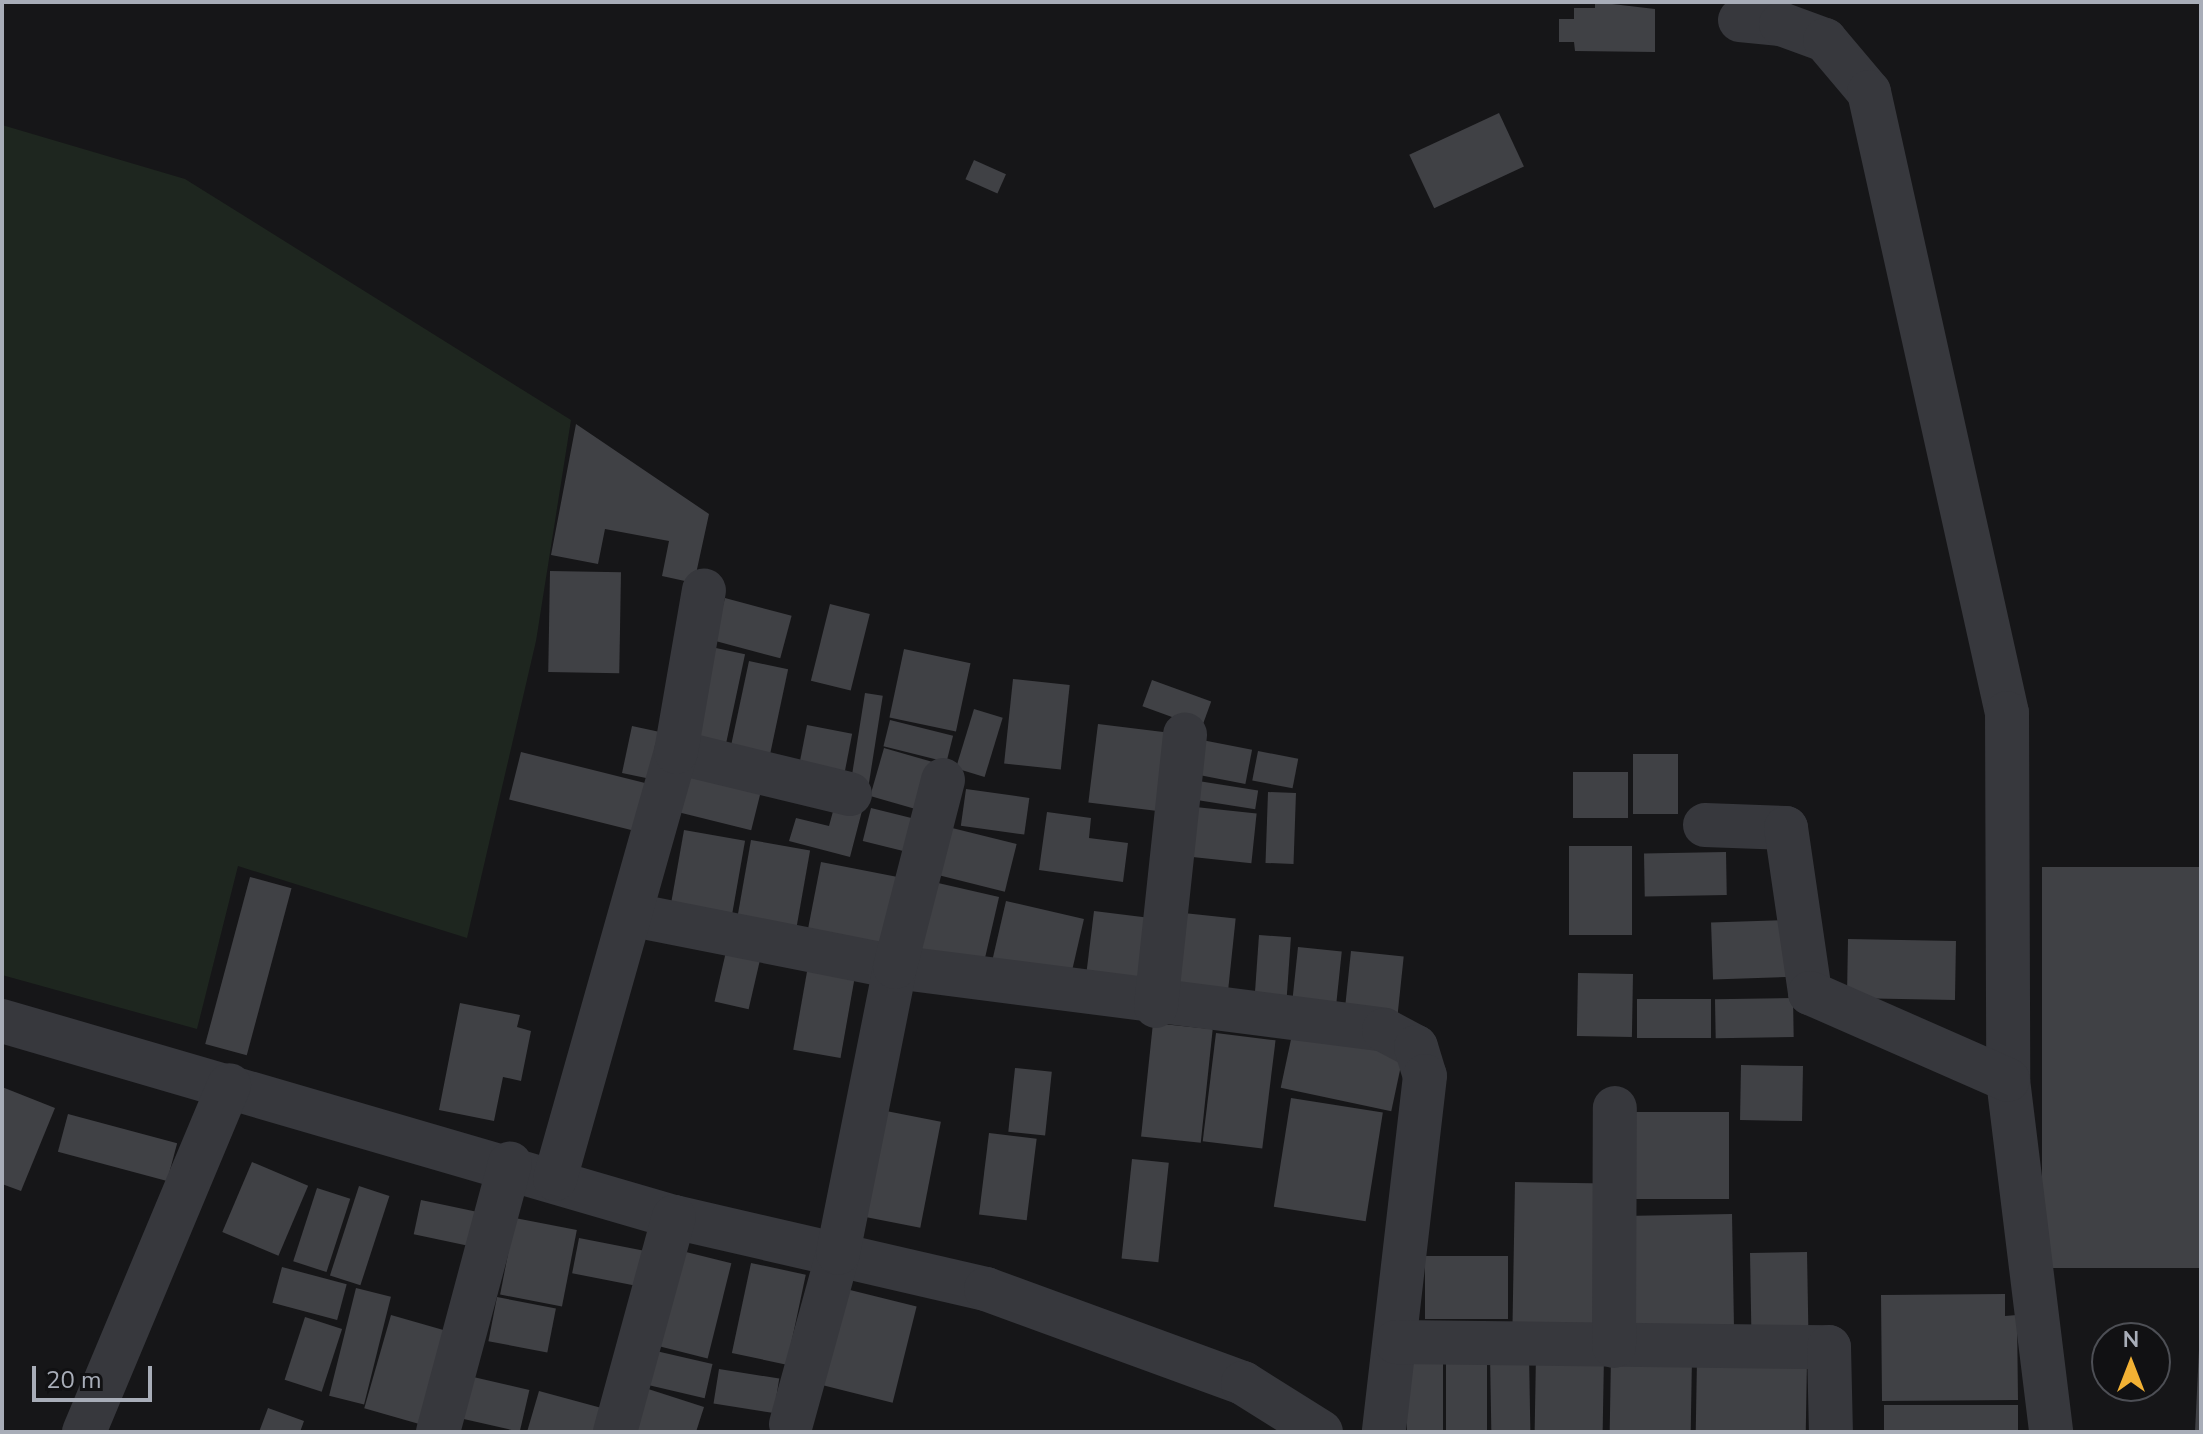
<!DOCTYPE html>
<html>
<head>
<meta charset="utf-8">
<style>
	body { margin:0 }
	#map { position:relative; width:2203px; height:1434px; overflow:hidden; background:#161618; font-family:"Nunito Sans",sans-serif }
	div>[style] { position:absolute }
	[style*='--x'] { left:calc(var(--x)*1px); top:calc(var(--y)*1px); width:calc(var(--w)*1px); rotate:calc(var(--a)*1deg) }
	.green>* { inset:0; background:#1e261f }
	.building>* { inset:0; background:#404145; transform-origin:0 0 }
	.minor>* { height:44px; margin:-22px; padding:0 22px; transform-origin:22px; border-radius:22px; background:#37383d }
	span { translate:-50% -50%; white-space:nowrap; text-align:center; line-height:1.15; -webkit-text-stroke:6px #111113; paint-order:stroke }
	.frame { position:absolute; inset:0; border:4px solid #a8adb8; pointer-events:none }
	.north { position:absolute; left:2091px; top:1322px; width:80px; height:80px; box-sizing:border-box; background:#111113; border:2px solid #4d4f55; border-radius:50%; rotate:0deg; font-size:22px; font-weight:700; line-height:32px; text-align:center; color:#a8adb8 }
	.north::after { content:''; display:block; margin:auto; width:28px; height:36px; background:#f2b134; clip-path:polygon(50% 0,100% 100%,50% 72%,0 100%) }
	.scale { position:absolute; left:32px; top:1366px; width:120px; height:36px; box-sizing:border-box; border:4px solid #a8adb8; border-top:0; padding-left:10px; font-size:24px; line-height:28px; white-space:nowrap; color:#a8adb8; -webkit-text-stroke:6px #111113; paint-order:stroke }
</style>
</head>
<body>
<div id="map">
	<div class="green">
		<div style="clip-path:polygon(2px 125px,185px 179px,571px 420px,536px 641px,467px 938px,238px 866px,197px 1029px,2px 975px)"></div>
	</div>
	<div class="building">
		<div style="clip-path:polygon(1595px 2px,1655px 9px,1655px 52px,1575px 51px,1574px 42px,1559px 42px,1559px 19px,1574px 19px,1574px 8px,1595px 8px)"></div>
		<div style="left:1499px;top:113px;width:59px;height:99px;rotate:65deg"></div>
		<div style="left:974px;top:160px;width:35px;height:21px;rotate:24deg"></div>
		<div style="clip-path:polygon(576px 424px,709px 514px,694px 583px,662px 576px,669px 541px,605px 529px,598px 564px,551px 555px)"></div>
		<div style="left:550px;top:571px;width:71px;height:101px;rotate:1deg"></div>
		<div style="left:725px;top:598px;width:69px;height:44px;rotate:15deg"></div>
		<div style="left:830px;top:604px;width:41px;height:79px;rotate:14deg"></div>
		<div style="left:702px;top:645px;width:44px;height:99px;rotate:12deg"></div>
		<div style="left:904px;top:649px;width:68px;height:70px;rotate:12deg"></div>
		<div style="left:749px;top:661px;width:40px;height:94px;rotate:12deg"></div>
		<div style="left:1013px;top:679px;width:57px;height:85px;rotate:6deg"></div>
		<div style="left:1152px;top:680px;width:63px;height:28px;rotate:20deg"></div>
		<div style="left:865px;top:693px;width:18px;height:97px;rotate:9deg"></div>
		<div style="left:974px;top:709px;width:30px;height:62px;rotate:17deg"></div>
		<div style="left:890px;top:720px;width:65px;height:27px;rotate:14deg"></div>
		<div style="left:1098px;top:724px;width:80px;height:79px;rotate:7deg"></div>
		<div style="left:807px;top:725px;width:46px;height:51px;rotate:11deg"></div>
		<div style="left:632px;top:726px;width:38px;height:48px;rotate:12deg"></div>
		<div style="left:1202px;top:740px;width:51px;height:35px;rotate:11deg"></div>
		<div style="left:884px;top:748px;width:57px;height:50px;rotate:16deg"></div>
		<div style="left:1258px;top:751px;width:41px;height:30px;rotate:11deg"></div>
		<div style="left:521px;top:752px;width:136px;height:49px;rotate:14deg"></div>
		<div style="left:1633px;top:754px;width:45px;height:60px"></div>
		<div style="left:683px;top:769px;width:81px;height:43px;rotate:14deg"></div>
		<div style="left:1573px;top:772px;width:55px;height:46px"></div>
		<div style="left:1192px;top:780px;width:67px;height:19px;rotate:9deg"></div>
		<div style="left:966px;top:789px;width:64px;height:37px;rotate:8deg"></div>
		<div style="left:1268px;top:792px;width:28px;height:71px;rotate:2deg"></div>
		<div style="clip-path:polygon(835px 804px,862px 811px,850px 857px,789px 841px,796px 818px,829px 826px)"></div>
		<div style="left:1186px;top:806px;width:71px;height:50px;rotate:6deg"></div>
		<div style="left:871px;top:808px;width:50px;height:34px;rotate:14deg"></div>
		<div style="clip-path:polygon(1047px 812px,1091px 818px,1089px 838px,1128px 843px,1123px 882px,1039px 870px)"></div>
		<div style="left:940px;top:825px;width:79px;height:49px;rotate:14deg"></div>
		<div style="left:684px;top:830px;width:62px;height:86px;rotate:10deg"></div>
		<div style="left:751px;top:840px;width:60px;height:89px;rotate:10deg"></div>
		<div style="left:1632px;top:846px;width:89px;height:63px;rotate:90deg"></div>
		<div style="left:1726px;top:852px;width:43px;height:82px;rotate:89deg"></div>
		<div style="left:821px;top:862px;width:82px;height:83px;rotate:11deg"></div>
		<div style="left:2201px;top:867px;width:401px;height:159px;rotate:90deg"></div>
		<div style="left:250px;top:877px;width:43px;height:173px;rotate:15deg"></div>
		<div style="left:925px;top:880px;width:76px;height:83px;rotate:13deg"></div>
		<div style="left:1006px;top:901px;width:80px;height:72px;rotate:13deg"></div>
		<div style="left:1094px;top:911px;width:67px;height:74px;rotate:7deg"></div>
		<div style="left:1174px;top:912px;width:62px;height:80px;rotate:6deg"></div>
		<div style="left:1784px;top:920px;width:57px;height:73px;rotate:88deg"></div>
		<div style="left:1259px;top:935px;width:32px;height:62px;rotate:4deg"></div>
		<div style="left:1848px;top:939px;width:108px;height:59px;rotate:1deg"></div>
		<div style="left:728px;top:943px;width:35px;height:60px;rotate:13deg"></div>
		<div style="left:1298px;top:947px;width:44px;height:59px;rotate:6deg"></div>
		<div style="left:1351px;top:951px;width:53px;height:64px;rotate:6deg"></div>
		<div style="left:808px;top:966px;width:48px;height:85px;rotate:10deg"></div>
		<div style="left:1578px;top:973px;width:55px;height:63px;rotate:1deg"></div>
		<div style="left:1793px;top:998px;width:39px;height:78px;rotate:89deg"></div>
		<div style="left:1711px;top:999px;width:39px;height:74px;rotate:90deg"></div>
		<div style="clip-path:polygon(460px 1003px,520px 1015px,517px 1027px,531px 1031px,521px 1081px,503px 1077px,494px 1121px,439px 1110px)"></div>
		<div style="left:1153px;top:1023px;width:60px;height:114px;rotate:6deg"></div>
		<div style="left:1293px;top:1030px;width:113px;height:59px;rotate:12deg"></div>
		<div style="left:1216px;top:1033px;width:60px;height:109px;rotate:7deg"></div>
		<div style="left:1741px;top:1065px;width:62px;height:55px;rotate:1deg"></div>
		<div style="left:1015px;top:1068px;width:37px;height:64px;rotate:6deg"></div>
		<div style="clip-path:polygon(2px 1087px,55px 1108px,21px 1191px,2px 1184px)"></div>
		<div style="left:1291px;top:1098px;width:93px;height:110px;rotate:9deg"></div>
		<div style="left:881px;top:1110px;width:61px;height:108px;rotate:11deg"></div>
		<div style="left:1625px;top:1112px;width:104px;height:87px"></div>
		<div style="left:68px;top:1114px;width:113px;height:39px;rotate:15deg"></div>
		<div style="left:989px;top:1133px;width:48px;height:82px;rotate:7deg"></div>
		<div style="left:1132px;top:1159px;width:37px;height:100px;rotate:6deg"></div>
		<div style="left:252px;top:1162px;width:61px;height:76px;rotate:23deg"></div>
		<div style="left:1515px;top:1182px;width:93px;height:142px;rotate:1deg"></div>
		<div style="left:359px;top:1186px;width:32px;height:94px;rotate:18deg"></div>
		<div style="left:317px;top:1188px;width:35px;height:77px;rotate:18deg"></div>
		<div style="left:421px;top:1200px;width:58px;height:35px;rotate:12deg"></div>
		<div style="left:1732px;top:1214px;width:112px;height:109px;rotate:89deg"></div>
		<div style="left:515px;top:1218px;width:63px;height:78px;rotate:11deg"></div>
		<div style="left:579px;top:1238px;width:65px;height:36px;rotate:11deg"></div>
		<div style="left:678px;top:1250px;width:55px;height:98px;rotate:14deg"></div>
		<div style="left:1807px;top:1252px;width:79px;height:57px;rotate:89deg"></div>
		<div style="left:1508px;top:1256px;width:63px;height:83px;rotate:90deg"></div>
		<div style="left:751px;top:1263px;width:56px;height:92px;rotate:12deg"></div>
		<div style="left:282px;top:1267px;width:67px;height:37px;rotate:15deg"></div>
		<div style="left:838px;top:1287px;width:81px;height:99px;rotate:14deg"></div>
		<div style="left:356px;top:1288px;width:36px;height:111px;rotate:14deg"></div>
		<div style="clip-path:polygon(2005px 1294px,2005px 1316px,2017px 1315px,2018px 1400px,1882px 1401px,1881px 1295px)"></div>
		<div style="left:497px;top:1297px;width:60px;height:45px;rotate:11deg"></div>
		<div style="left:391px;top:1315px;width:69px;height:97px;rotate:16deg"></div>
		<div style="left:305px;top:1317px;width:39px;height:66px;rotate:18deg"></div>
		<div style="clip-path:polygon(2199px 1350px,2201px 1432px,2195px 1432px)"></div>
		<div style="left:656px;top:1351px;width:58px;height:35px;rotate:13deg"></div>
		<div style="left:1529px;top:1354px;width:78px;height:39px;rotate:89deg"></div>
		<div style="left:1536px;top:1354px;width:68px;height:78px;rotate:1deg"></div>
		<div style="left:1407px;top:1355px;width:36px;height:77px"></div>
		<div style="left:1446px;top:1355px;width:41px;height:77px"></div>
		<div style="left:1611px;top:1356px;width:81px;height:76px;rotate:1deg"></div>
		<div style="left:1697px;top:1359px;width:110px;height:73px;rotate:1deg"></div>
		<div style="left:719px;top:1369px;width:61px;height:35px;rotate:9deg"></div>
		<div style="left:469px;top:1376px;width:62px;height:43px;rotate:13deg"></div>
		<div style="clip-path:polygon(642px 1387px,704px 1407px,696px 1432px,628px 1432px)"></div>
		<div style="clip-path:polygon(539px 1391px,609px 1410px,603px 1432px,527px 1432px)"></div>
		<div style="left:2018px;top:1405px;width:27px;height:134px;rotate:90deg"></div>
		<div style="clip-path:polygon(268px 1408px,304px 1421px,300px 1432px,259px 1432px)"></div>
	</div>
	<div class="minor">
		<div style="--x:1740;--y:20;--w:41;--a:5.6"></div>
		<div style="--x:1781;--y:24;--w:47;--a:20"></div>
		<div style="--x:1825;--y:40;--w:68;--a:49.8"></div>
		<div style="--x:1869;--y:92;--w:636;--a:77.47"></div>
		<div style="--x:2007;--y:713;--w:367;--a:89.8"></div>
		<div style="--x:2008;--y:1080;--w:355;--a:83"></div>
		<div style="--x:676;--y:752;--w:179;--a:13.6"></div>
		<div style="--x:1705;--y:825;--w:81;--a:2.1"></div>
		<div style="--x:1786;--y:828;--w:167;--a:81.7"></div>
		<div style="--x:1810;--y:993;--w:216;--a:23.7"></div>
		<div style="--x:633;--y:915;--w:267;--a:11.2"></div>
		<div style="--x:895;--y:967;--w:493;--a:7.3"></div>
		<div style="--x:1384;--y:1030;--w:36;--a:28"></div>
		<div style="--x:1416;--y:1047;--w:30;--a:73"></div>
		<div style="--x:1425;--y:1076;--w:358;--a:96.6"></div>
		<div style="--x:1156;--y:1006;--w:273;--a:-83.9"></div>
		<div style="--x:2;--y:1021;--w:700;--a:16.26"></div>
		<div style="--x:674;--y:1217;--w:320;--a:13"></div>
		<div style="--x:986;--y:1289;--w:274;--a:20.1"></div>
		<div style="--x:1243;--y:1383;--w:92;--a:32.1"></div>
		<div style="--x:555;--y:1179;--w:444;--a:-74.2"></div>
		<div style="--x:676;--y:752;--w:164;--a:-80.2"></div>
		<div style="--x:1396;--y:1342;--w:433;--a:0.7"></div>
		<div style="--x:1829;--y:1347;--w:85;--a:88.7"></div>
		<div style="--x:1614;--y:1346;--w:238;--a:-89.8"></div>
		<div style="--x:791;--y:1424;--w:177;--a:-74.6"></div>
		<div style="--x:838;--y:1253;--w:292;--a:-78.7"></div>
		<div style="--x:895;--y:967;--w:193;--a:-75.6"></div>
		<div style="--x:84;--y:1432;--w:376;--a:-67.3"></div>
		<div style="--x:438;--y:1432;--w:278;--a:-75"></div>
		<div style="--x:615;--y:1432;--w:223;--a:-74.7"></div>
	</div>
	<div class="frame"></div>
	<div class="north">N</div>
	<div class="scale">20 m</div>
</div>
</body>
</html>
